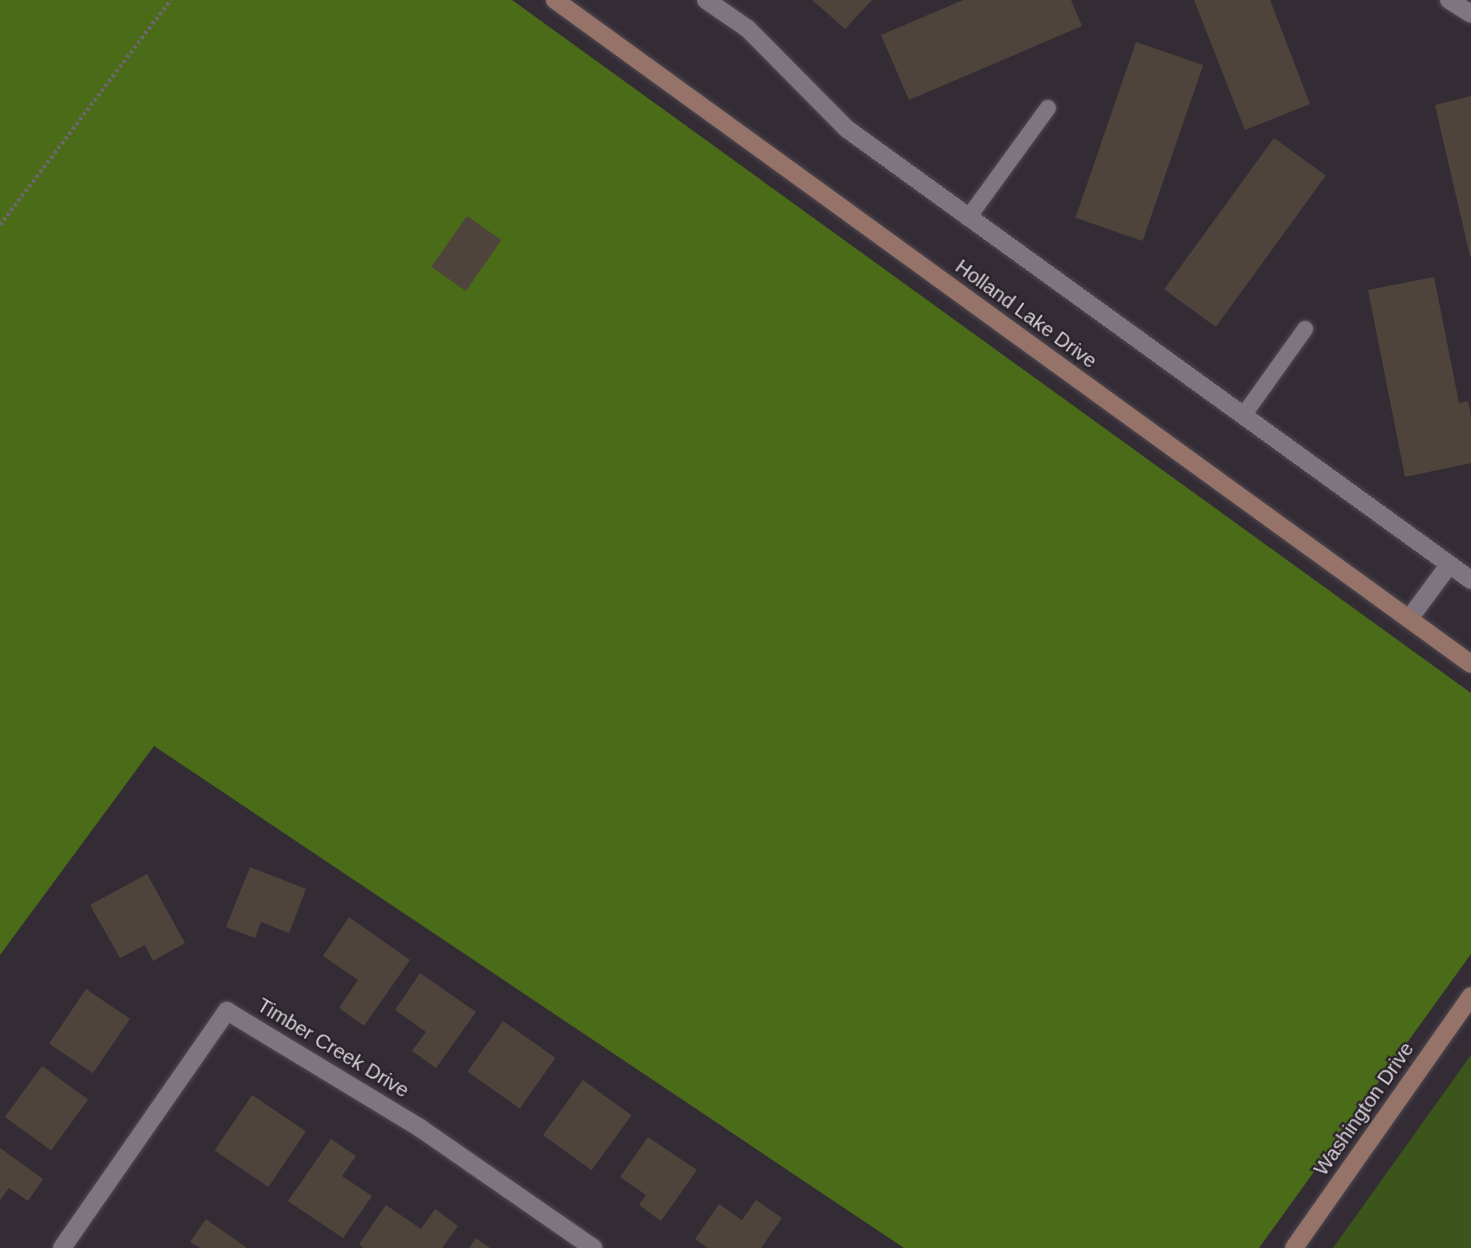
<!DOCTYPE html>
<html>
<head>
<meta charset="utf-8">
<style>
	body { margin:0 }
	#map { position:relative; width:1471px; height:1248px; overflow:hidden; background:#342c35; font-family:Helvetica,sans-serif }
	div>[style] { position:absolute }
	[style*='--x'] { left:calc(var(--x)*1px); top:calc(var(--y)*1px); width:calc(var(--w)*1px); rotate:calc(var(--a)*1deg) }
	.green>* { inset:0; background:#3c551a }
	.forest>* { inset:0; background:#4a6b17 }
	.building>* { inset:0; background:#4e443c; transform-origin:0 0 }
	.path>* { height:4px; margin-top:-2px; transform-origin:0; background:repeating-linear-gradient(90deg,#6d666e 0 3px,transparent 0 6px) }
	.roads { filter:drop-shadow(0 0 2px #4f4951) drop-shadow(0 0 2px #4f4951) }
	.lane>* { height:16px; margin:-8px; padding:0 8px; transform-origin:8px; border-radius:8px; background:#7e7580 }
	.street>* { height:18px; margin:-9px; padding:0 9px; transform-origin:9px; border-radius:9px; background:#7e7580 }
	.secondary>* { height:18px; margin:-9px; padding:0 9px; transform-origin:9px; border-radius:9px; background:#957369 }
	span { translate:-50% -50%; white-space:nowrap; text-align:center; line-height:1.15; -webkit-text-stroke:4.5px #2a222b; paint-order:stroke }
	.street-label { font-size:20px; color:#d6d1d7 }
</style>
</head>
<body>
<div id="map">
	<div class="green">
		<div style="clip-path:polygon(1471px 1055px,1471px 1248px,1333px 1248px)"></div>
	</div>
	<div class="forest">
		<div style="clip-path:polygon(0 0,512px 0,1471px 693px,1471px 954px,1259px 1248px,904px 1248px,154px 746px,0 955px)"></div>
	</div>
	<div class="building">
		<div style="clip-path:polygon(812px 0,872px 0,845px 29px)"></div>
		<div style="clip-path:polygon(963px 0,1071px 0,1082px 26px,909px 100px,881px 35px)"></div>
		<div style="clip-path:polygon(1194px 0,1270px 0,1310px 104px,1245px 130px)"></div>
		<div style="left:1136px;top:42px;width:71px;height:186px;rotate:19deg"></div>
		<div style="clip-path:polygon(1471px 96px,1471px 256px,1470px 256px,1435px 105px)"></div>
		<div style="left:1274px;top:138px;width:64px;height:187px;rotate:36deg"></div>
		<div style="left:467px;top:216px;width:42px;height:62px;rotate:35deg"></div>
		<div style="clip-path:polygon(1434px 277px,1459px 403px,1468px 401px,1471px 415px,1471px 463px,1405px 477px,1368px 290px)"></div>
		<div style="clip-path:polygon(250px 867px,306px 889px,289px 933px,261px 922px,255px 938px,226px 927px)"></div>
		<div style="clip-path:polygon(147px 874px,185px 943px,153px 961px,145px 945px,120px 958px,90px 905px)"></div>
		<div style="clip-path:polygon(349px 917px,410px 960px,364px 1026px,339px 1008px,358px 980px,323px 956px)"></div>
		<div style="clip-path:polygon(420px 973px,476px 1012px,436px 1068px,412px 1051px,426px 1032px,395px 1010px)"></div>
		<div style="left:86px;top:989px;width:53px;height:66px;rotate:34deg"></div>
		<div style="left:503px;top:1021px;width:64px;height:62px;rotate:35deg"></div>
		<div style="left:42px;top:1066px;width:57px;height:63px;rotate:36deg"></div>
		<div style="left:583px;top:1080px;width:60px;height:68px;rotate:36deg"></div>
		<div style="left:252px;top:1095px;width:65px;height:67px;rotate:34deg"></div>
		<div style="clip-path:polygon(648px 1137px,697px 1170px,661px 1221px,639px 1205px,646px 1195px,620px 1177px)"></div>
		<div style="clip-path:polygon(331px 1139px,356px 1156px,342px 1176px,372px 1196px,343px 1238px,288px 1201px)"></div>
		<div style="clip-path:polygon(0 1148px,43px 1179px,28px 1201px,9px 1188px,0 1200px)"></div>
		<div style="clip-path:polygon(756px 1200px,782px 1218px,761px 1248px,708px 1248px,695px 1239px,719px 1204px,742px 1220px)"></div>
		<div style="clip-path:polygon(386px 1205px,421px 1229px,435px 1209px,458px 1226px,442px 1248px,364px 1248px,359px 1244px)"></div>
		<div style="clip-path:polygon(206px 1219px,247px 1248px,200px 1248px,190px 1242px)"></div>
		<div style="clip-path:polygon(476px 1238px,490px 1248px,469px 1248px)"></div>
	</div>
	<div class="path">
		<div style="--x:0;--y:225;--w:283;--a:-52.8"></div>
	</div>
	<div class="roads">
		<div class="lane">
			<div style="--x:968;--y:218;--w:136;--a:-54"></div>
			<div style="--x:1243;--y:416;--w:107;--a:-54.5"></div>
		</div>
		<div class="street">
			<div style="--x:706;--y:0;--w:51;--a:34.6"></div>
			<div style="--x:748;--y:29;--w:141;--a:45.3"></div>
			<div style="--x:847;--y:129;--w:770;--a:35.86"></div>
			<div style="--x:1449;--y:0;--w:26;--a:32"></div>
			<div style="--x:1409;--y:619;--w:67;--a:-53.5"></div>
			<div style="--x:62;--y:1248;--w:289;--a:-55.2"></div>
			<div style="--x:227;--y:1011;--w:226;--a:31.2"></div>
			<div style="--x:420;--y:1128;--w:211;--a:34.7"></div>
		</div>
		<div class="secondary">
			<div style="--x:555;--y:0;--w:1131;--a:35.94"></div>
			<div style="--x:1294;--y:1248;--w:308;--a:-54.9"></div>
		</div>
	</div>
	<div class="street-label">
		<span style="left:1026px;top:314px;rotate:36deg">Holland Lake Drive</span>
		<span style="left:333px;top:1048px;rotate:31deg">Timber Creek Drive</span>
		<span style="left:1364px;top:1109px;rotate:-55deg">Washington Drive</span>
	</div>
</div>
</body>
</html>
